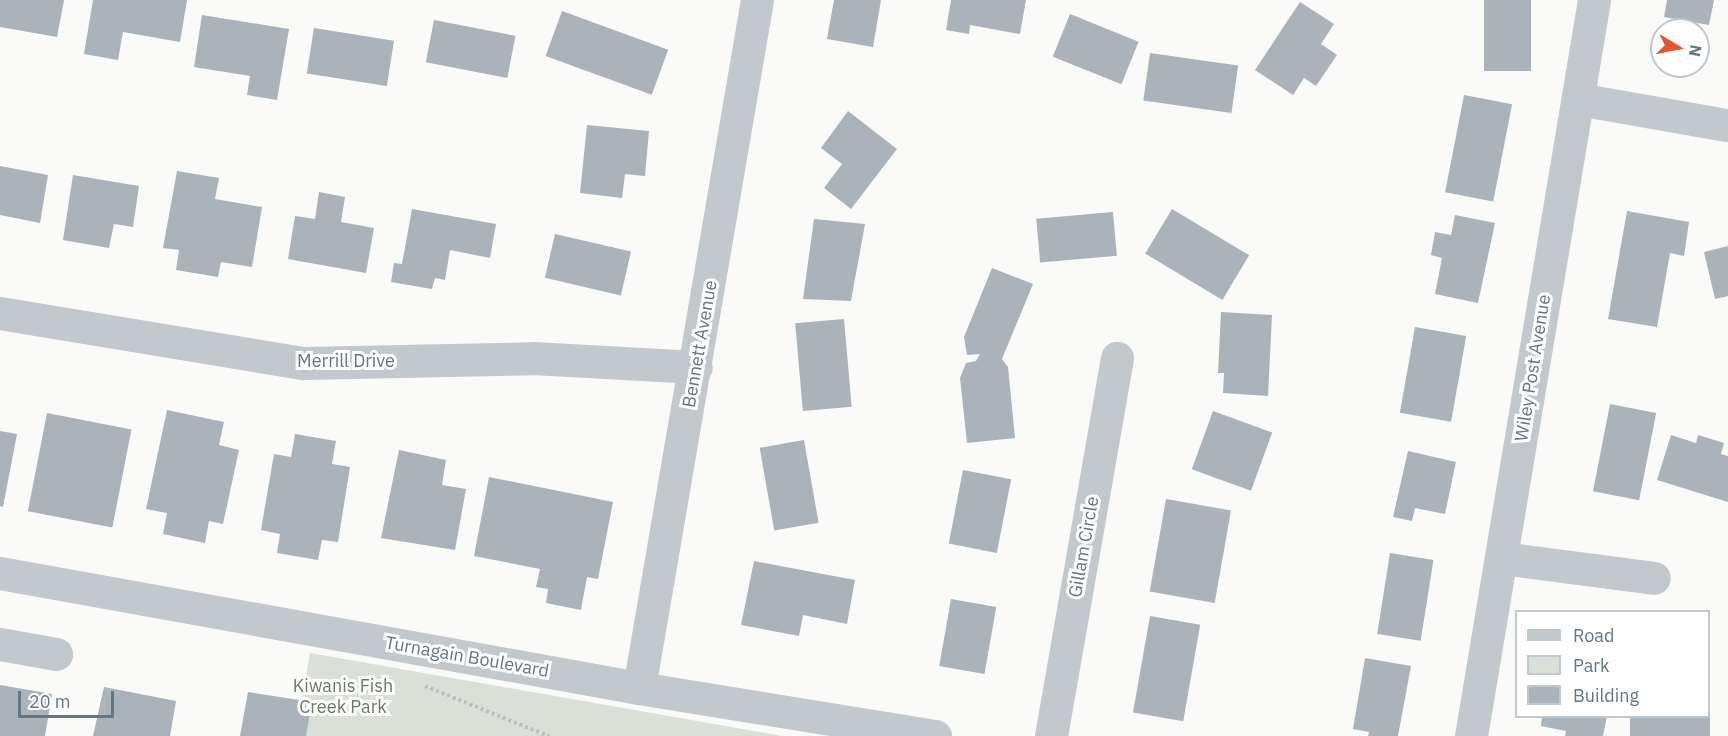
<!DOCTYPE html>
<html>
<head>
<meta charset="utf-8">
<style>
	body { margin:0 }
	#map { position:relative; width:1728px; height:736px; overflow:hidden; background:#fafaf8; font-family:"IBM Plex Sans",sans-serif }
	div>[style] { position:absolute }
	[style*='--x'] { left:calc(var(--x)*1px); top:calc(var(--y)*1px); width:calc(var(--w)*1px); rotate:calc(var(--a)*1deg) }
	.green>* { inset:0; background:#dadfd7 }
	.building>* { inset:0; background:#aab3b9; transform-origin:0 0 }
	.path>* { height:4px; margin-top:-2px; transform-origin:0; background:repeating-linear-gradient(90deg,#bbbfc2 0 3px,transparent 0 6px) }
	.minor>* { height:33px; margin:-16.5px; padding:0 16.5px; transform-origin:16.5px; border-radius:16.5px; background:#c3c8cc }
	span { translate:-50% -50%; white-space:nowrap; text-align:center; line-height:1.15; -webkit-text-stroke:6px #fff; paint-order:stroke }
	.street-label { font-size:18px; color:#657683 }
	.park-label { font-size:18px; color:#687a64 }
	.legend { position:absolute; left:1515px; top:610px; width:195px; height:108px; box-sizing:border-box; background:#fff; border:2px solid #c1c8cd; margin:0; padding:8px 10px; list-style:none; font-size:18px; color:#657683 }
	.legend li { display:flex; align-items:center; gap:12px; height:30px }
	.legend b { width:30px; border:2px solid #c1c8cd }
	.north { position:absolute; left:1650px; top:18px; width:60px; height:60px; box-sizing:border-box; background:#fff; border:2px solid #c1c8cd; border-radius:50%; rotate:100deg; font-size:16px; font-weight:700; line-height:24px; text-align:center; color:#657683 }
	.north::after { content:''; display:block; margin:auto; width:21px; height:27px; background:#e4572e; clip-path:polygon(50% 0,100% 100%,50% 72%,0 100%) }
	.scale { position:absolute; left:18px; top:691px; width:96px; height:27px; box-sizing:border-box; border:3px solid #657683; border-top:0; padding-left:8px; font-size:18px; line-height:21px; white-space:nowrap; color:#657683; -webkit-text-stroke:4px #fff; paint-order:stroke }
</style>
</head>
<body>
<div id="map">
	<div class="green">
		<div style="clip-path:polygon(310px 653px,782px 736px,296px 736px)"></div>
	</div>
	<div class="building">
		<div style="clip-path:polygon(0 0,64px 0,57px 37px,0 27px)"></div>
		<div style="clip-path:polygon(93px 0,187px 0,180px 42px,123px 32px,118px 60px,84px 54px)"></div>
		<div style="clip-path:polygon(834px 0,881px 0,873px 47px,827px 39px)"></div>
		<div style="clip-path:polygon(951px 0,1026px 0,1020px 34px,970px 25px,969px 34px,946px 30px)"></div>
		<div style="left:1484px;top:0;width:47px;height:71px"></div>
		<div style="clip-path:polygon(1667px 0,1714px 0,1709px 25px,1664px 17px)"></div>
		<div style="clip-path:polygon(1300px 2px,1334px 24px,1321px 44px,1337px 55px,1316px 86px,1304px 78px,1293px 95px,1255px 70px)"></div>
		<div style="left:562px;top:11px;width:113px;height:48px;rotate:20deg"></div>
		<div style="left:1070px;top:14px;width:74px;height:46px;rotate:22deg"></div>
		<div style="clip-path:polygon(202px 15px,289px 29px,277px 100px,247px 95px,250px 76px,194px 67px)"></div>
		<div style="left:434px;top:20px;width:83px;height:43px;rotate:11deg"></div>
		<div style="left:314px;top:28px;width:81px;height:46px;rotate:9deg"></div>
		<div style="left:1150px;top:53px;width:89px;height:48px;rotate:8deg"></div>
		<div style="left:1464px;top:95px;width:49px;height:99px;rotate:11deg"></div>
		<div style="clip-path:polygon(848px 111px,897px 149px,851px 209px,824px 188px,842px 164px,821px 148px)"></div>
		<div style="clip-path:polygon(587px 125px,649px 131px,645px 176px,625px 174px,622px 198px,580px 193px)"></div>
		<div style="clip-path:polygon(0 166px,48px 175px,40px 223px,0 215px)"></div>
		<div style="clip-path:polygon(177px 171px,219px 178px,215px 199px,262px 207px,252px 267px,221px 262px,218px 277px,176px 270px,179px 250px,163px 248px)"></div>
		<div style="clip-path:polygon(73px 175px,139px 186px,133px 227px,114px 224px,109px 248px,63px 240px)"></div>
		<div style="clip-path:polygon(319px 192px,345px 197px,341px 222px,374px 228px,366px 273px,288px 259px,295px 216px,315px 219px)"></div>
		<div style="clip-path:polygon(412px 209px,496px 224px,490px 258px,450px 250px,445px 280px,435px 278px,432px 289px,391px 282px,394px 263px,402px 264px)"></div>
		<div style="left:1172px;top:209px;width:90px;height:52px;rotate:31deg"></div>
		<div style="clip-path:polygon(1627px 211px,1689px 222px,1684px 256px,1670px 253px,1657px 327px,1608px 319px)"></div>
		<div style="left:1113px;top:212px;width:44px;height:77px;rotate:85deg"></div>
		<div style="clip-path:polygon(1455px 215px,1495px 223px,1478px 303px,1435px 294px,1442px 258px,1431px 255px,1435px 232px,1451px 235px)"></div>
		<div style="clip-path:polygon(814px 219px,865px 224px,851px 301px,803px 299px)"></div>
		<div style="left:555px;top:234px;width:78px;height:45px;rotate:13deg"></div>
		<div style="clip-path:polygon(1728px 246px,1728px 296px,1715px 299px,1704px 252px)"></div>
		<div style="clip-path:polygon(992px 268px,1033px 284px,1002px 359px,1008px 367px,1015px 438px,967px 443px,960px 378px,966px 363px,976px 361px,980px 354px,967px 355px,964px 337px)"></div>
		<div style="clip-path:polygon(1221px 312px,1272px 315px,1268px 396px,1223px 393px,1224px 373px,1218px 373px)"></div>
		<div style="left:844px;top:319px;width:88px;height:49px;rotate:85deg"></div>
		<div style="left:1415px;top:327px;width:52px;height:87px;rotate:10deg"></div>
		<div style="left:1610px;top:404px;width:47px;height:89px;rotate:11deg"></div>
		<div style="clip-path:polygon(167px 410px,224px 422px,219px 445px,239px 450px,223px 524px,209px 521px,205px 543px,163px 534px,167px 513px,146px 509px)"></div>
		<div style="left:1213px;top:411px;width:63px;height:62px;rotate:20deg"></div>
		<div style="left:47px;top:413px;width:86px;height:100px;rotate:11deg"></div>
		<div style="clip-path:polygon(0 431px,17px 434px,3px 507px,0 506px)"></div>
		<div style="clip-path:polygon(295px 434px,336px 441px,332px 464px,350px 467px,338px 542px,322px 540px,318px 560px,277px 553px,280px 534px,261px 530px,274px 454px,291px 457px)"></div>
		<div style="clip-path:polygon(1671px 435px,1696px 443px,1698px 435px,1724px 443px,1721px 454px,1728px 456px,1728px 502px,1657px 480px)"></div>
		<div style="left:804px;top:440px;width:84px;height:45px;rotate:80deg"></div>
		<div style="clip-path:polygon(399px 450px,446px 460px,442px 485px,466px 489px,455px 550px,381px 538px)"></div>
		<div style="clip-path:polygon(1408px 451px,1456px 462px,1445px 514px,1415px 508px,1412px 521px,1393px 517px)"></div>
		<div style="left:963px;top:470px;width:49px;height:75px;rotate:11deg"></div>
		<div style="clip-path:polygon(489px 477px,613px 502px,598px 579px,587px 577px,581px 610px,546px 603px,548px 589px,536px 587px,540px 569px,474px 556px)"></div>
		<div style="left:1166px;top:499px;width:66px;height:94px;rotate:10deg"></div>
		<div style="left:1390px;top:553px;width:44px;height:82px;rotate:9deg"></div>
		<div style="clip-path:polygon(754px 561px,855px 580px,847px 624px,803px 615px,799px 636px,741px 625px)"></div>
		<div style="left:951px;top:599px;width:46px;height:68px;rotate:10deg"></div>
		<div style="left:1150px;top:616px;width:51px;height:98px;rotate:10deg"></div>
		<div style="clip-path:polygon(1365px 658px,1411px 666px,1398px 736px,1368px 736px,1369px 732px,1353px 729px)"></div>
		<div style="clip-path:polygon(0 685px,52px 694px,45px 736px,0 736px)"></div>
		<div style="clip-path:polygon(104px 687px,176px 701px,170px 736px,93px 736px)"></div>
		<div style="clip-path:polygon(248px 692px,312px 702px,306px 736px,240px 736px)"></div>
		<div style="clip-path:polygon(1542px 716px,1607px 716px,1603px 736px,1565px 736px,1566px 731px,1541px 726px)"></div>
		<div style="left:1630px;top:716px;width:80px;height:20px"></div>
	</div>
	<div class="path">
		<div style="--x:425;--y:686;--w:134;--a:22"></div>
	</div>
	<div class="minor">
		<div style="--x:1578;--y:99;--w:149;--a:10"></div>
		<div style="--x:0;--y:313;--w:307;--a:9.4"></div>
		<div style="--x:303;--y:363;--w:230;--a:-1.2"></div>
		<div style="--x:533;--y:358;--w:163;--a:3.2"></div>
		<div style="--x:1501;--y:558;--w:154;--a:7.4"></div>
		<div style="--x:0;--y:573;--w:649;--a:10.2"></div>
		<div style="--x:639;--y:688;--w:300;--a:9.2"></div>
		<div style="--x:0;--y:644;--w:57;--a:10.1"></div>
		<div style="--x:639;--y:688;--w:698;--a:-80.27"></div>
		<div style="--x:1051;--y:736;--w:384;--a:-80.1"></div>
		<div style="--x:1471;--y:736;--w:746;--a:-80.51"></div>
	</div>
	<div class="street-label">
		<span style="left:700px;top:344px;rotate:-80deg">Bennett Avenue</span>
		<span style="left:346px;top:361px">Merrill Drive</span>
		<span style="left:1533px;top:368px;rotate:-81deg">Wiley Post Avenue</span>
		<span style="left:1084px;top:547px;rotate:-80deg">Gillam Circle</span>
		<span style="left:467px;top:657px;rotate:10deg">Turnagain Boulevard</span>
	</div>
	<div class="park-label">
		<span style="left:343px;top:697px">Kiwanis Fish<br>Creek Park</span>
	</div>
	<ul class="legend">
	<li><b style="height:8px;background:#c3c8cc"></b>Road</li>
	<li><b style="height:16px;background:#dadfd7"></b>Park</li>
	<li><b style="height:16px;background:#aab3b9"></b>Building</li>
	</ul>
	<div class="north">N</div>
	<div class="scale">20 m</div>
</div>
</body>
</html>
